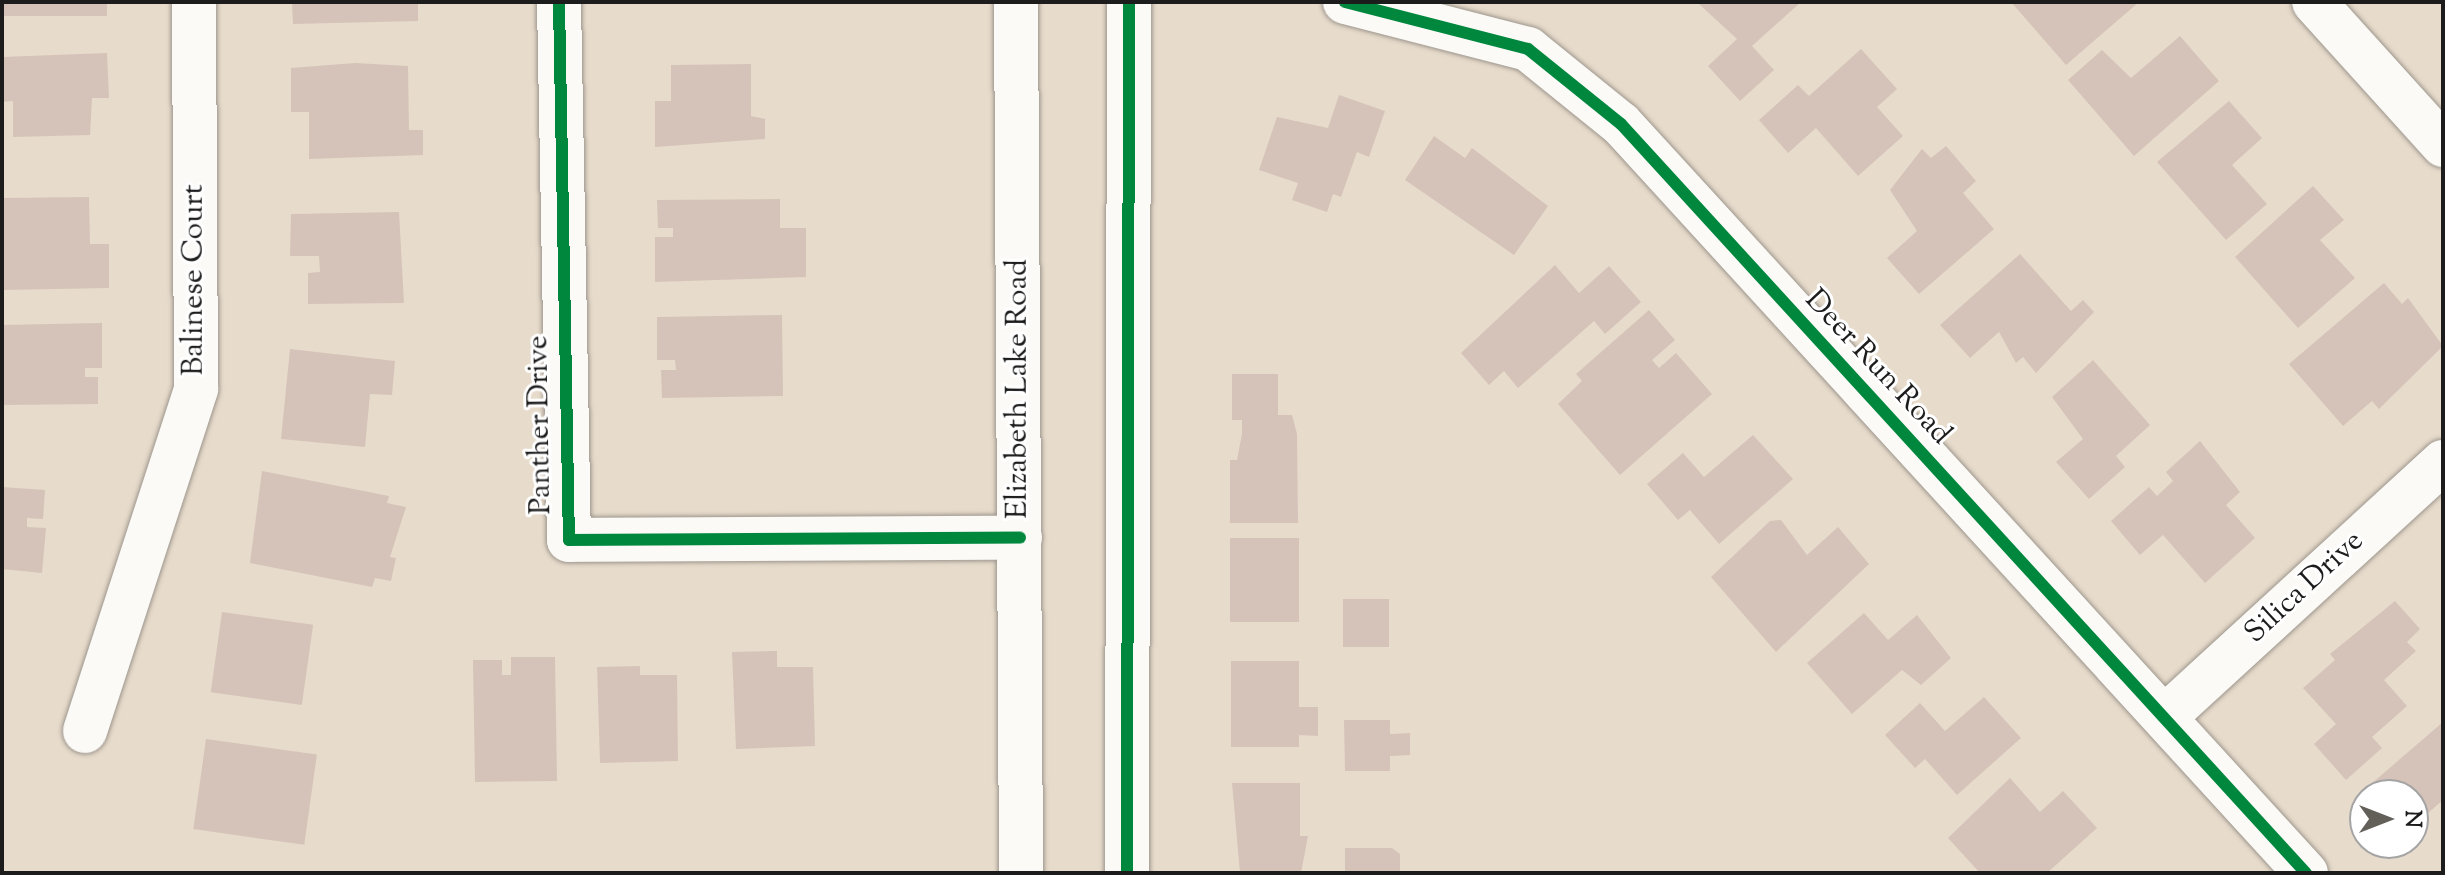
<!DOCTYPE html>
<html>
<head>
<meta charset="utf-8">
<style>
	body { margin:0 }
	#map { position:relative; width:2445px; height:875px; overflow:hidden; background:#e7dbcb; font-family:"Sorts Mill Goudy",serif }
	div>[style] { position:absolute }
	[style*='--x'] { left:calc(var(--x)*1px); top:calc(var(--y)*1px); width:calc(var(--w)*1px); rotate:calc(var(--a)*1deg) }
	.building>* { inset:0; background:#d5c3b9; transform-origin:0 0 }
	.roads { filter:drop-shadow(0 0 2px #9d968d) drop-shadow(0 0 2px #9d968d) }
	.minor>* { height:44px; margin:-22px; padding:0 22px; transform-origin:22px; border-radius:22px; background:#fbfaf7 }
	.secondary>* { height:44px; margin:-22px; padding:0 22px; transform-origin:22px; border-radius:22px; background:#fbfaf7 }
	.cycleway>* { height:12px; margin:-6px; padding:0 6px; transform-origin:6px; border-radius:6px; background:#00873e }
	span { translate:-50% -50%; white-space:nowrap; text-align:center; line-height:1.15; -webkit-text-stroke:6px #fff; paint-order:stroke }
	.street-label { font-size:30px; color:#1c1c1c }
	.frame { position:absolute; inset:0; border:4px solid #1c1c1c; pointer-events:none }
	.north { position:absolute; left:2349px; top:779px; width:80px; height:80px; box-sizing:border-box; background:#fff; border:2px solid #a4a4a4; border-radius:50%; rotate:90deg; font-size:22px; font-weight:700; line-height:32px; text-align:center; color:#1c1c1c }
	.north::after { content:''; display:block; margin:auto; width:28px; height:36px; background:#635f59; clip-path:polygon(50% 0,100% 100%,50% 72%,0 100%) }
</style>
</head>
<body>
<div id="map">
	<div class="building">
		<div style="left:2px;top:2px;width:105px;height:14px"></div>
		<div style="clip-path:polygon(292px 2px,418px 2px,418px 21px,293px 24px)"></div>
		<div style="clip-path:polygon(1801px 2px,1752px 46px,1774px 70px,1740px 101px,1708px 66px,1737px 39px,1699px 4px)"></div>
		<div style="clip-path:polygon(2011px 2px,2139px 2px,2066px 65px)"></div>
		<div style="clip-path:polygon(2180px 36px,2219px 81px,2134px 156px,2068px 80px,2102px 50px,2131px 78px)"></div>
		<div style="clip-path:polygon(1861px 49px,1897px 89px,1877px 107px,1903px 136px,1858px 176px,1816px 128px,1788px 153px,1759px 120px,1798px 85px,1809px 96px)"></div>
		<div style="clip-path:polygon(107px 53px,109px 98px,92px 98px,90px 135px,13px 137px,13px 101px,2px 102px,2px 57px)"></div>
		<div style="clip-path:polygon(355px 63px,408px 66px,409px 130px,423px 130px,423px 155px,309px 159px,309px 112px,291px 112px,291px 68px)"></div>
		<div style="clip-path:polygon(751px 64px,751px 116px,765px 119px,765px 139px,655px 147px,655px 101px,671px 101px,671px 65px)"></div>
		<div style="clip-path:polygon(1339px 95px,1385px 111px,1369px 157px,1357px 152px,1341px 197px,1333px 194px,1327px 212px,1292px 200px,1298px 183px,1259px 170px,1277px 117px,1328px 128px)"></div>
		<div style="clip-path:polygon(2229px 101px,2262px 138px,2232px 165px,2267px 204px,2226px 240px,2157px 162px)"></div>
		<div style="clip-path:polygon(1434px 136px,1465px 158px,1472px 148px,1548px 206px,1514px 255px,1405px 180px)"></div>
		<div style="clip-path:polygon(1946px 146px,1976px 181px,1963px 193px,1994px 229px,1919px 294px,1887px 258px,1917px 231px,1890px 190px,1922px 149px,1931px 158px)"></div>
		<div style="clip-path:polygon(2313px 186px,2344px 220px,2320px 240px,2355px 278px,2298px 328px,2235px 257px)"></div>
		<div style="clip-path:polygon(89px 197px,90px 244px,109px 244px,109px 288px,2px 290px,2px 198px)"></div>
		<div style="clip-path:polygon(780px 199px,780px 228px,806px 228px,806px 277px,655px 282px,655px 237px,673px 237px,673px 228px,658px 228px,657px 200px)"></div>
		<div style="clip-path:polygon(399px 212px,404px 303px,308px 304px,308px 273px,320px 272px,319px 256px,290px 256px,291px 214px)"></div>
		<div style="clip-path:polygon(2020px 254px,2071px 311px,2083px 300px,2094px 312px,2036px 373px,2023px 357px,2016px 363px,1999px 332px,1970px 358px,1940px 325px)"></div>
		<div style="clip-path:polygon(1555px 265px,1579px 293px,1609px 266px,1641px 302px,1605px 334px,1594px 321px,1518px 388px,1504px 371px,1489px 385px,1461px 353px)"></div>
		<div style="clip-path:polygon(2384px 283px,2402px 304px,2408px 298px,2443px 346px,2379px 409px,2372px 401px,2343px 426px,2289px 364px)"></div>
		<div style="clip-path:polygon(1649px 310px,1675px 340px,1652px 360px,1659px 368px,1676px 353px,1712px 394px,1620px 475px,1558px 404px,1582px 381px,1576px 374px)"></div>
		<div style="clip-path:polygon(782px 315px,783px 396px,662px 398px,661px 370px,676px 370px,675px 360px,657px 360px,657px 317px)"></div>
		<div style="clip-path:polygon(102px 323px,102px 368px,85px 368px,85px 377px,98px 377px,98px 404px,2px 405px,2px 325px)"></div>
		<div style="clip-path:polygon(290px 349px,395px 361px,392px 395px,370px 394px,365px 447px,281px 439px)"></div>
		<div style="clip-path:polygon(2093px 360px,2150px 425px,2116px 456px,2125px 467px,2089px 499px,2056px 462px,2083px 439px,2052px 397px)"></div>
		<div style="clip-path:polygon(1232px 374px,1278px 374px,1278px 415px,1292px 415px,1297px 434px,1298px 523px,1230px 523px,1230px 460px,1237px 460px,1242px 434px,1242px 420px,1232px 420px)"></div>
		<div style="clip-path:polygon(1753px 435px,1793px 479px,1719px 544px,1690px 510px,1678px 520px,1647px 484px,1683px 453px,1704px 477px)"></div>
		<div style="clip-path:polygon(2200px 441px,2240px 492px,2226px 505px,2255px 538px,2205px 583px,2163px 535px,2140px 555px,2111px 521px,2149px 487px,2157px 496px,2173px 481px,2166px 472px)"></div>
		<div style="clip-path:polygon(262px 471px,389px 496px,387px 503px,406px 507px,390px 557px,396px 558px,391px 581px,375px 578px,372px 587px,250px 563px)"></div>
		<div style="clip-path:polygon(2px 487px,45px 490px,43px 519px,27px 518px,27px 527px,46px 528px,42px 573px,2px 569px)"></div>
		<div style="clip-path:polygon(1781px 520px,1807px 555px,1838px 527px,1869px 564px,1776px 652px,1711px 577px,1770px 521px)"></div>
		<div style="left:1230px;top:538px;width:69px;height:84px"></div>
		<div style="left:1343px;top:599px;width:46px;height:48px"></div>
		<div style="clip-path:polygon(2395px 601px,2420px 629px,2407px 642px,2416px 651px,2384px 680px,2407px 706px,2372px 737px,2382px 748px,2346px 780px,2314px 744px,2336px 724px,2303px 688px,2335px 660px,2330px 654px)"></div>
		<div style="left:222px;top:612px;width:92px;height:81px;rotate:8deg"></div>
		<div style="clip-path:polygon(1864px 613px,1888px 640px,1917px 615px,1951px 658px,1921px 685px,1902px 670px,1852px 714px,1807px 663px)"></div>
		<div style="clip-path:polygon(777px 651px,777px 667px,813px 667px,815px 746px,736px 749px,732px 652px)"></div>
		<div style="clip-path:polygon(511px 657px,555px 657px,557px 781px,475px 782px,473px 660px,502px 660px,502px 675px,511px 675px)"></div>
		<div style="clip-path:polygon(1231px 661px,1299px 661px,1299px 707px,1318px 707px,1318px 736px,1299px 735px,1299px 747px,1231px 747px)"></div>
		<div style="clip-path:polygon(640px 666px,640px 675px,677px 675px,678px 761px,600px 763px,597px 667px)"></div>
		<div style="clip-path:polygon(1984px 697px,2021px 738px,1957px 795px,1925px 759px,1915px 768px,1885px 735px,1920px 703px,1945px 731px)"></div>
		<div style="clip-path:polygon(1344px 720px,1390px 720px,1390px 734px,1410px 733px,1410px 755px,1390px 756px,1390px 771px,1345px 771px)"></div>
		<div style="clip-path:polygon(2443px 722px,2443px 800px,2413px 826px,2413px 795px,2365px 795px,2365px 807px,2356px 797px)"></div>
		<div style="left:206px;top:739px;width:112px;height:91px;rotate:8deg"></div>
		<div style="clip-path:polygon(2010px 778px,2040px 812px,2063px 791px,2097px 828px,2047px 873px,1980px 873px,1948px 838px)"></div>
		<div style="clip-path:polygon(1232px 783px,1300px 783px,1300px 836px,1308px 836px,1301px 873px,1240px 873px)"></div>
		<div style="clip-path:polygon(1345px 848px,1392px 848px,1400px 854px,1400px 873px,1345px 873px)"></div>
	</div>
	<div class="roads">
		<div class="minor">
			<div style="--x:559;--y:2;--w:538;--a:88.94"></div>
			<div style="--x:569;--y:540;--w:451;--a:-0.3"></div>
			<div style="--x:1345;--y:2;--w:189;--a:14.4"></div>
			<div style="--x:1528;--y:49;--w:119;--a:38.9"></div>
			<div style="--x:1621;--y:124;--w:1015;--a:47.56"></div>
			<div style="--x:2314;--y:2;--w:193;--a:47.9"></div>
			<div style="--x:2168;--y:714;--w:373;--a:-42.5"></div>
			<div style="--x:85;--y:731;--w:360;--a:-72"></div>
			<div style="--x:196;--y:389;--w:387;--a:-90.3"></div>
			<div style="--x:1127;--y:873;--w:871;--a:-89.87"></div>
		</div>
		<div class="secondary">
			<div style="--x:1016;--y:2;--w:871;--a:89.67"></div>
		</div>
	</div>
	<div class="cycleway">
		<div style="--x:559;--y:2;--w:538;--a:88.94"></div>
		<div style="--x:569;--y:540;--w:451;--a:-0.3"></div>
		<div style="--x:1345;--y:2;--w:189;--a:14.4"></div>
		<div style="--x:1528;--y:49;--w:119;--a:38.9"></div>
		<div style="--x:1621;--y:124;--w:1015;--a:47.56"></div>
		<div style="--x:1127;--y:873;--w:871;--a:-89.87"></div>
	</div>
	<div class="street-label">
		<span style="left:195px;top:280px;rotate:-90deg">Balinese Court</span>
		<span style="left:1877px;top:368px;rotate:47deg">Deer Run Road</span>
		<span style="left:1019px;top:389px;rotate:-90deg">Elizabeth Lake Road</span>
		<span style="left:541px;top:425px;rotate:-91deg">Panther Drive</span>
		<span style="left:2305px;top:588px;rotate:-43deg">Silica Drive</span>
	</div>
	<div class="frame"></div>
	<div class="north">N</div>
</div>
</body>
</html>
